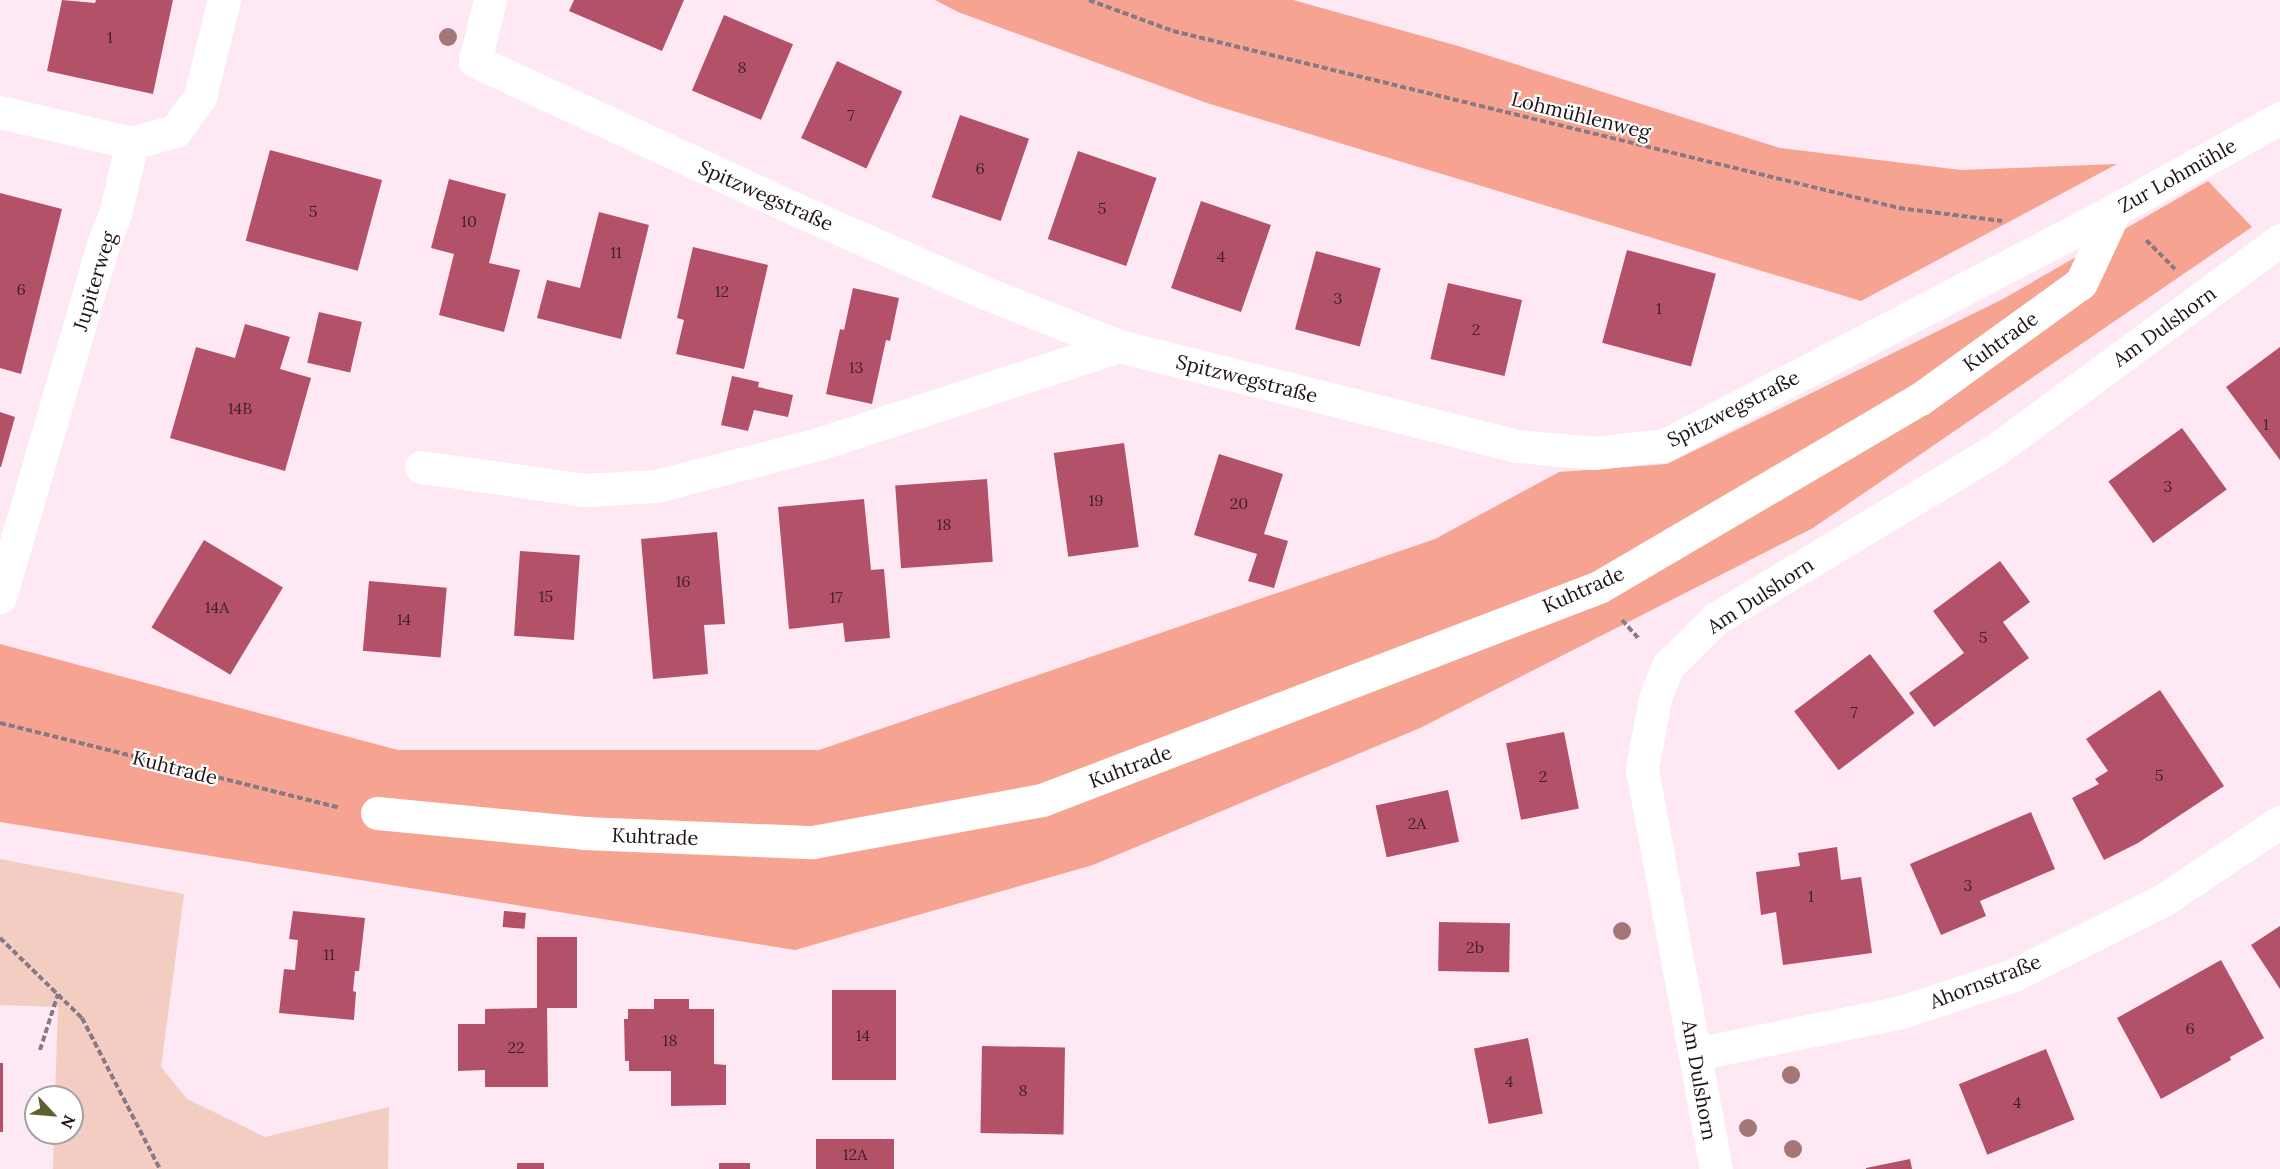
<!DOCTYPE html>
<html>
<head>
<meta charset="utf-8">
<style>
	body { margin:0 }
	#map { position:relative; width:2280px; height:1169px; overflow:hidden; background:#fde8f4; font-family:Lora,serif }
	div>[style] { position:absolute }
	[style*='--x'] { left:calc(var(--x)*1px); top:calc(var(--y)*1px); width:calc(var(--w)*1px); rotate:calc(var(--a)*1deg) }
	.green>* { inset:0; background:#f3ccc2 }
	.forest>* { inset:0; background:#f6a491 }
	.building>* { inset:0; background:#b25168; transform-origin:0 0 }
	.path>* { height:4px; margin-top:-2px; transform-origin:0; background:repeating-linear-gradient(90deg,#897983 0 6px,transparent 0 9px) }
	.minor>* { height:33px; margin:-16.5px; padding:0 16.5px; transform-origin:16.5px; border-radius:16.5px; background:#fff }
	.trees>* { width:18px; height:18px; margin:-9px; border-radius:50%; background:#a37776 }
	span { translate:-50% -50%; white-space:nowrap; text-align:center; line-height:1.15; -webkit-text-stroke:4.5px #fff; paint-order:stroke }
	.number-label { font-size:16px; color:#43222e }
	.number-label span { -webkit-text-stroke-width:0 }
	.street-label { font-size:20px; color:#1e131a }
	.north { position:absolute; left:24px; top:1085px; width:60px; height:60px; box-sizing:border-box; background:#fff; border:2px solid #a5a1a3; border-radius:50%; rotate:116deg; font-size:16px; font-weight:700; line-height:24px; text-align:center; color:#1e131a }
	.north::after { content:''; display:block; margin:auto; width:21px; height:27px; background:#5e602e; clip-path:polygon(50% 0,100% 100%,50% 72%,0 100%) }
</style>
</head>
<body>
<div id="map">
	<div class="green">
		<div style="clip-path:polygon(0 859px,184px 894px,161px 1067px,187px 1099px,265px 1137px,389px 1107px,388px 1169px,53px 1169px,54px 1133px,72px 1133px,72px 1097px,55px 1097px,58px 1007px,0 1005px)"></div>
	</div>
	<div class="forest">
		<div style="clip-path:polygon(935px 0,1293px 0,1458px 46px,1780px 148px,1961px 170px,2117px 164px,1861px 301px,1207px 103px,958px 12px)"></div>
		<div style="clip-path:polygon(2208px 181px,2252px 227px,1813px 528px,1420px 728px,1093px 865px,795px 950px,0 822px,0 644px,398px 750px,819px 750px,1435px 539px,1559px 472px,1667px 464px,2003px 299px)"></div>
	</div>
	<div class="building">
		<div style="clip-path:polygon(62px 0,95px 3px,96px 0,173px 0,153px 94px,47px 71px)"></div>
		<div style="clip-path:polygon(574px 0,684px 0,662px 51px,569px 11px)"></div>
		<div style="left:724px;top:15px;width:75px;height:82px;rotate:23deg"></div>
		<div style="left:837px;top:61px;width:72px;height:85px;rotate:25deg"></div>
		<div style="left:960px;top:115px;width:73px;height:87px;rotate:19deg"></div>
		<div style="left:270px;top:150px;width:116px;height:94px;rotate:15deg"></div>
		<div style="left:1078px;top:151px;width:83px;height:93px;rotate:19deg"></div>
		<div style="clip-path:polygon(449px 179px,506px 194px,489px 263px,520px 270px,504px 332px,439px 315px,454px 254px,431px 248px)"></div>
		<div style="clip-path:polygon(0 193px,62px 209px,21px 374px,0 368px)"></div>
		<div style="left:1201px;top:201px;width:74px;height:92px;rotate:19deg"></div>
		<div style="clip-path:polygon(599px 212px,649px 225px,621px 339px,537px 318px,547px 280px,580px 288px)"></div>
		<div style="clip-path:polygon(693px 247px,768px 265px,744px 369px,676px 354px,684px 320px,677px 318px)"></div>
		<div style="left:1627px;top:250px;width:92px;height:96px;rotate:15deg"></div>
		<div style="left:1316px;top:251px;width:67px;height:81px;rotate:15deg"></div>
		<div style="left:1448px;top:283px;width:76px;height:78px;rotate:13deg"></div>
		<div style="clip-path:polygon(853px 288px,899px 298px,890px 341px,886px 340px,872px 404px,826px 394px,840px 329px,844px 330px)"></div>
		<div style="left:319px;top:312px;width:44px;height:52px;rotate:13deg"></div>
		<div style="clip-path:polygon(245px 324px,290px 337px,280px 369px,311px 378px,285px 471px,170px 438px,196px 347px,235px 358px)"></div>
		<div style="clip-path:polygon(2280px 347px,2280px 460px,2226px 387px)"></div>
		<div style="clip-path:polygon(732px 376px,759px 382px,758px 387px,793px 395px,788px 417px,754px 410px,748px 431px,721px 425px)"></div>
		<div style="clip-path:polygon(0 412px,15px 417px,1px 467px,0 467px)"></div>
		<div style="left:2182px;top:428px;width:76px;height:91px;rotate:54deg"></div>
		<div style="left:1124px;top:443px;width:105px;height:71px;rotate:82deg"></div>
		<div style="clip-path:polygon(1219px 454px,1283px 474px,1264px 534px,1288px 541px,1274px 588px,1248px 581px,1257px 554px,1194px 535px)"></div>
		<div style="left:987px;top:479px;width:83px;height:92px;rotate:86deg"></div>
		<div style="clip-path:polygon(864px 499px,871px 570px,884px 569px,890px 638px,845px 642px,843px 623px,789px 629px,778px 507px)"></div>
		<div style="clip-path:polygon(717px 532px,725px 624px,704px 625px,708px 674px,653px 679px,641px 539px)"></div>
		<div style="left:204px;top:540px;width:92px;height:102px;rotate:31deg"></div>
		<div style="left:520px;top:551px;width:60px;height:85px;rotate:4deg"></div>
		<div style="clip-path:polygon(2000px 561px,2030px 602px,2003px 622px,2029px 658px,1934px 727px,1909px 693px,1964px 653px,1933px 611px)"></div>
		<div style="left:369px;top:581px;width:78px;height:70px;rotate:5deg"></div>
		<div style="left:1870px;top:654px;width:74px;height:95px;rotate:53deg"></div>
		<div style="clip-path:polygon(2160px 690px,2224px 786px,2138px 843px,2104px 860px,2072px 798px,2099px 784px,2095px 779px,2108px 771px,2086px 739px)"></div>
		<div style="left:1564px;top:732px;width:78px;height:59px;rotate:79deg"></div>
		<div style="left:1448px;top:790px;width:53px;height:74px;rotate:78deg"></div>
		<div style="clip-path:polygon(2031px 812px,2055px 869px,1980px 901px,1986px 916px,1941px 935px,1910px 864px)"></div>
		<div style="clip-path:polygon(1837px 847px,1841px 880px,1861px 877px,1872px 953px,1783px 965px,1776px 912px,1761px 915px,1756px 872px,1800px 866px,1798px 853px)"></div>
		<div style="clip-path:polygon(293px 911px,365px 918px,359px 971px,355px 971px,353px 991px,356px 992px,354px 1020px,279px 1013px,284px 969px,295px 970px,298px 940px,289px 939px)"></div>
		<div style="left:504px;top:911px;width:22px;height:16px;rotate:5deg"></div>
		<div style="left:1439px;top:922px;width:71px;height:49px;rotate:1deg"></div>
		<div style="clip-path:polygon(2280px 926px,2280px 989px,2251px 945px)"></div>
		<div style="clip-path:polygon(537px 937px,577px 937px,577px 1008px,547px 1008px,548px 1087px,485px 1087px,485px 1070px,458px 1071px,458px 1024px,485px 1024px,485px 1009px,537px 1008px)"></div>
		<div style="clip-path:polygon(2221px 960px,2264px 1038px,2230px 1057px,2231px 1060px,2161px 1099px,2117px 1018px)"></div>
		<div style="left:832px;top:990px;width:64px;height:90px"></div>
		<div style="clip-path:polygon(654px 999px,689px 999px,689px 1009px,714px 1009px,714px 1064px,726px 1065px,726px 1105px,671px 1106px,671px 1071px,629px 1071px,629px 1061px,625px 1061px,624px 1019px,628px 1019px,628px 1009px,654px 1009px)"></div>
		<div style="left:1528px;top:1038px;width:77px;height:55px;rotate:79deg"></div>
		<div style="left:982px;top:1046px;width:83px;height:87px;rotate:1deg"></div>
		<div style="left:2046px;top:1049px;width:76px;height:94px;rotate:68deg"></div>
		<div style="left:0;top:1063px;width:3px;height:69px"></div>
		<div style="left:894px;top:1139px;width:30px;height:78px;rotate:90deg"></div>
		<div style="clip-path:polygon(1910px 1159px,1912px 1169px,1866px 1169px,1866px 1168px)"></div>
		<div style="left:517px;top:1163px;width:27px;height:6px"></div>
		<div style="left:719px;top:1163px;width:31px;height:6px"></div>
	</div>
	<div class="path">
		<div style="--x:1089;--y:0;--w:90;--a:20.3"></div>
		<div style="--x:1173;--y:31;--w:747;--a:13.7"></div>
		<div style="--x:1899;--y:208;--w:104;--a:7.2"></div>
		<div style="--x:2146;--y:240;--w:41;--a:45"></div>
		<div style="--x:1622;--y:620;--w:25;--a:48"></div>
		<div style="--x:0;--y:723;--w:348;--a:14"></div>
		<div style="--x:0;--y:938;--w:115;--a:44.3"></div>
		<div style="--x:82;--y:1018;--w:170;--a:62.7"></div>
		<div style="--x:40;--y:1050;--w:59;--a:-72.2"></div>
	</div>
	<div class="minor">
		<div style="--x:490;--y:0;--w:63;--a:103.8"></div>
		<div style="--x:475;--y:61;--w:355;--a:24.8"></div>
		<div style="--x:797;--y:210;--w:198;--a:23.8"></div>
		<div style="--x:978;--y:290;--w:152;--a:21.7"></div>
		<div style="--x:1119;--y:346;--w:411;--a:14.1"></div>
		<div style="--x:1518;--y:446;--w:76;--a:5.3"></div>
		<div style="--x:1594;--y:453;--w:71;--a:-6.4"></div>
		<div style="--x:1665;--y:445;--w:508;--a:-27.57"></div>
		<div style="--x:2115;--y:210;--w:189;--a:-29.1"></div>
		<div style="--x:0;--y:112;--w:136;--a:13.2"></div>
		<div style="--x:421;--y:467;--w:166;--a:8"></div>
		<div style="--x:585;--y:490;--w:71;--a:-3.2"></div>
		<div style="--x:656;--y:486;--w:167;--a:-14.5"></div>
		<div style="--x:818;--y:444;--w:317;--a:-18"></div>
		<div style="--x:0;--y:597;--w:368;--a:-73.7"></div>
		<div style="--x:103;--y:244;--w:32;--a:-68"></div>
		<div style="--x:115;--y:214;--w:73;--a:-76.5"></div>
		<div style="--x:132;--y:143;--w:45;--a:-15.6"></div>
		<div style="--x:175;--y:131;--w:42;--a:-53.7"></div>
		<div style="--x:200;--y:97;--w:100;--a:-76.1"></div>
		<div style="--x:377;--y:813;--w:208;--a:5.5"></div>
		<div style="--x:584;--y:833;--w:229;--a:2.3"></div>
		<div style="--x:813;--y:842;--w:233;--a:-10.4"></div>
		<div style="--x:1042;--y:800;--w:596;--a:-20.93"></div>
		<div style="--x:1599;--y:587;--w:372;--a:-30.4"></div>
		<div style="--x:1920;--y:399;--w:198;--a:-35.8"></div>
		<div style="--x:2081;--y:283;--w:81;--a:-65"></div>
		<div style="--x:1695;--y:1054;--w:210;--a:-11.5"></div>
		<div style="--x:1901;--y:1012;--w:119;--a:-18.1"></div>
		<div style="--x:2014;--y:975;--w:169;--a:-26.7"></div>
		<div style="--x:2165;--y:899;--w:138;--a:-33.8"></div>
		<div style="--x:1716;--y:1169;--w:407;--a:-100.5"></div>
		<div style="--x:1642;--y:769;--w:72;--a:-79.6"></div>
		<div style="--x:1655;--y:698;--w:35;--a:-68"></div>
		<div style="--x:1668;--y:666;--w:66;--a:-45"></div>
		<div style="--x:1715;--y:619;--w:326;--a:-31.1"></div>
		<div style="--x:1994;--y:451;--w:355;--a:-36.4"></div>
	</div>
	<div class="trees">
		<div style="left:448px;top:37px"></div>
		<div style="left:1622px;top:931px"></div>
		<div style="left:1791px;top:1075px"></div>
		<div style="left:1748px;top:1128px"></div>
		<div style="left:1793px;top:1149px"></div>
	</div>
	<div class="number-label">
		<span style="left:110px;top:37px">1</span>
		<span style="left:742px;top:67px">8</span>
		<span style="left:851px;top:115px">7</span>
		<span style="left:980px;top:168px">6</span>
		<span style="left:1102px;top:208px">5</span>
		<span style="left:313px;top:211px">5</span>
		<span style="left:469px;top:221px">10</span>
		<span style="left:616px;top:252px">11</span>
		<span style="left:1221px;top:256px">4</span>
		<span style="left:21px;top:289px">6</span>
		<span style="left:722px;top:291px">12</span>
		<span style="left:1338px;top:298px">3</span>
		<span style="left:1659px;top:308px">1</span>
		<span style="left:1476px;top:329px">2</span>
		<span style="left:856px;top:367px">13</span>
		<span style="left:240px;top:408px">14B</span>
		<span style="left:2266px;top:424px">1</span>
		<span style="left:2168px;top:486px">3</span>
		<span style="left:1096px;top:500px">19</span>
		<span style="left:1239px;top:503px">20</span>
		<span style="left:944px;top:524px">18</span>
		<span style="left:683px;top:581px">16</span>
		<span style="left:546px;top:596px">15</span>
		<span style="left:836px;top:597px">17</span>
		<span style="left:217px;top:607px">14A</span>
		<span style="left:404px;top:619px">14</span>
		<span style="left:1983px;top:637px">5</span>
		<span style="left:1854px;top:712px">7</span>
		<span style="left:2159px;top:775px">5</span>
		<span style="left:1543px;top:776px">2</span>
		<span style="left:1417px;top:823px">2A</span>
		<span style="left:1968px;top:885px">3</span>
		<span style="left:1811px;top:896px">1</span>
		<span style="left:1475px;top:947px">2b</span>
		<span style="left:329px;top:954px">11</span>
		<span style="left:2190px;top:1028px">6</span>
		<span style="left:863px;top:1035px">14</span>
		<span style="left:670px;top:1040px">18</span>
		<span style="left:516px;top:1047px">22</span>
		<span style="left:1509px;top:1081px">4</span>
		<span style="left:1023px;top:1090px">8</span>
		<span style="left:2017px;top:1102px">4</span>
		<span style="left:855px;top:1154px">12A</span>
	</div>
	<div class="street-label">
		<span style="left:1581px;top:115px;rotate:14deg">Lohmühlenweg</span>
		<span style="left:2177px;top:175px;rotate:-29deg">Zur Lohmühle</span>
		<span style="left:766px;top:195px;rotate:24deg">Spitzwegstraße</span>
		<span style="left:94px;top:281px;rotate:-73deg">Jupiterweg</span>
		<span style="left:2164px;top:326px;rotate:-36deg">Am Dulshorn</span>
		<span style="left:2000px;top:341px;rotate:-36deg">Kuhtrade</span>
		<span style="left:1247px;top:378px;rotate:14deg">Spitzwegstraße</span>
		<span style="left:1733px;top:408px;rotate:-27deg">Spitzwegstraße</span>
		<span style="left:1583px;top:589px;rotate:-24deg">Kuhtrade</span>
		<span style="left:1760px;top:595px;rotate:-33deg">Am Dulshorn</span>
		<span style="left:1130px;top:766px;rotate:-21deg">Kuhtrade</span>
		<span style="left:175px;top:767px;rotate:14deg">Kuhtrade</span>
		<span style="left:655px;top:836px;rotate:2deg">Kuhtrade</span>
		<span style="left:1985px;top:981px;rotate:-21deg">Ahornstraße</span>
		<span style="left:1700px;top:1080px;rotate:80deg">Am Dulshorn</span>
	</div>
	<div class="north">N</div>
</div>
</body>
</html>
